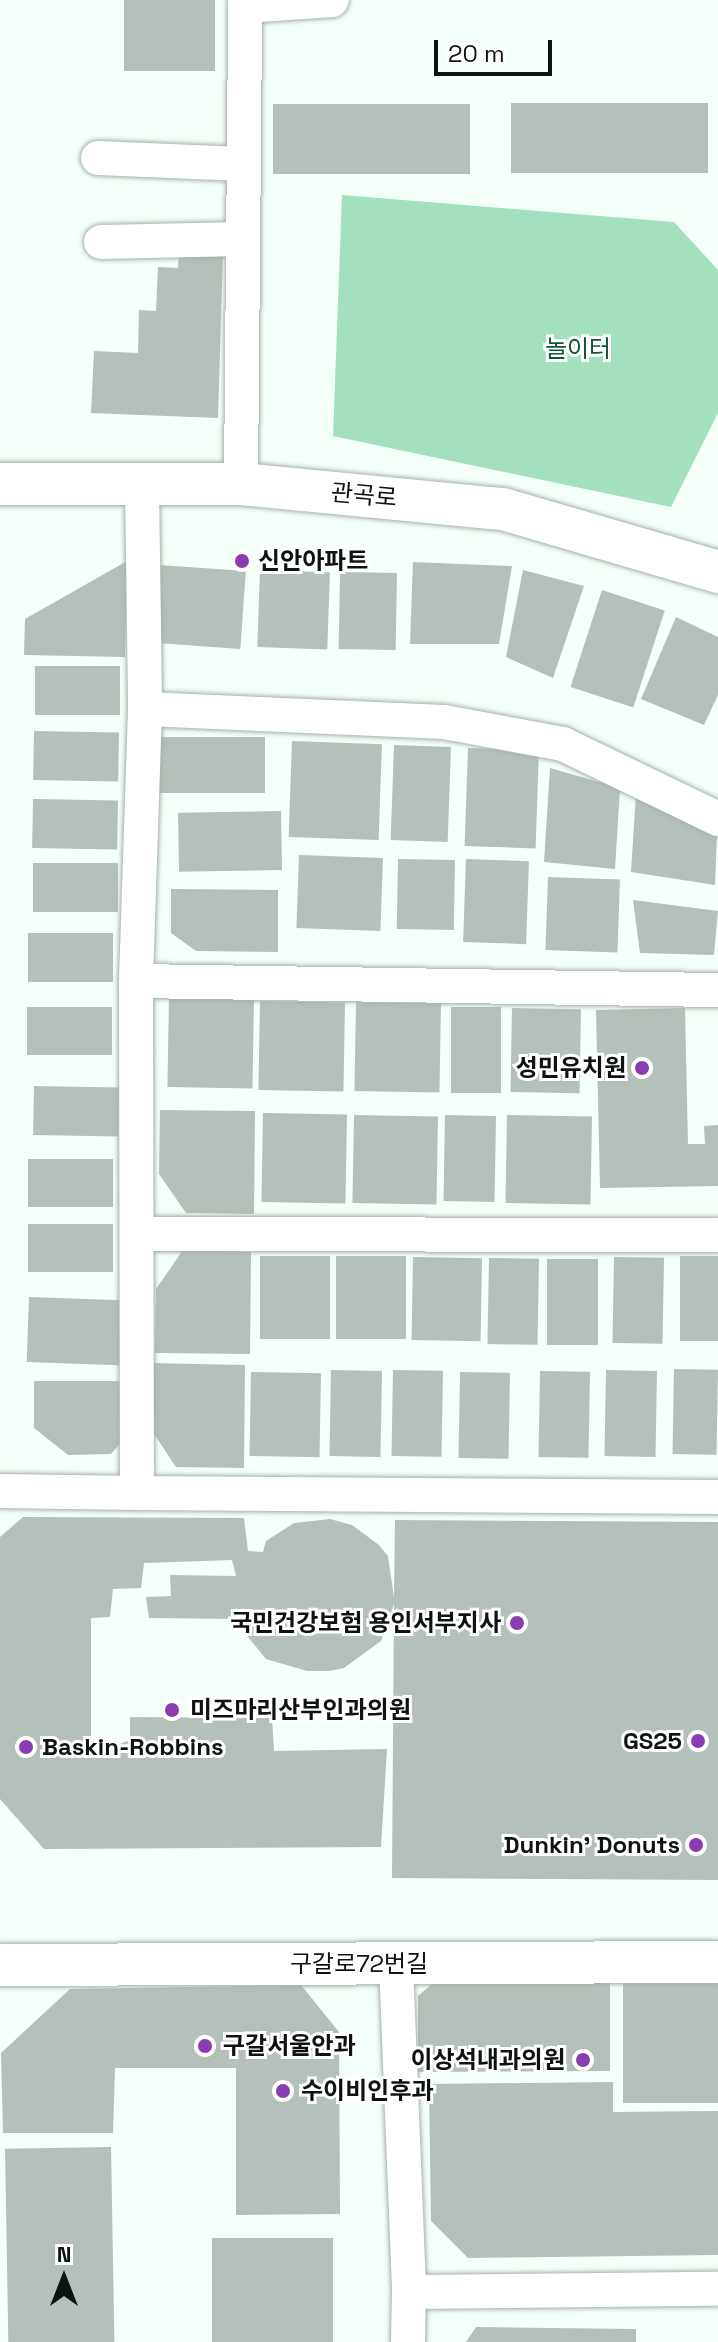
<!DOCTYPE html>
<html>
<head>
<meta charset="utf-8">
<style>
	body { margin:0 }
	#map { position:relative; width:718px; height:2342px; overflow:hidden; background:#f3fff8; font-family:"Space Grotesk","Noto Sans KR",sans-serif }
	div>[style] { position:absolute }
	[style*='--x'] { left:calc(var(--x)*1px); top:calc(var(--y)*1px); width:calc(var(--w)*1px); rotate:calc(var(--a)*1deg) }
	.green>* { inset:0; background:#a2e0c0 }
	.building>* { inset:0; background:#b4c0b9; transform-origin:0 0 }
	.roads { filter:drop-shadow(0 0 2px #a5b1aa) drop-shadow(0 0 2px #a5b1aa) }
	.minor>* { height:34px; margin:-17px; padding:0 17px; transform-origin:17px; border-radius:17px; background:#fff }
	.tertiary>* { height:42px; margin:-21px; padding:0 21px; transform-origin:21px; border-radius:21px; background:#fff }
	.dots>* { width:22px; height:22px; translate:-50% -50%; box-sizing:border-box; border:4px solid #fff; border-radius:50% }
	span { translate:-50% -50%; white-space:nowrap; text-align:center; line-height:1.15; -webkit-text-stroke:6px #fff; paint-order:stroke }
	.park-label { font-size:24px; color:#0b573b }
	.street-label { font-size:24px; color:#0e1310 }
	.poi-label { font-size:24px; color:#0e1310; font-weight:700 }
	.left { translate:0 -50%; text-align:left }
	.right { translate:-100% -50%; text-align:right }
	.north { position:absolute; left:24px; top:2238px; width:80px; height:80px; -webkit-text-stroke:6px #fff; paint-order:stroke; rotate:0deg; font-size:22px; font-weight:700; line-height:32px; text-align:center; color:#0e1310 }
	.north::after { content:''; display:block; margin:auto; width:28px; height:36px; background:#0e1310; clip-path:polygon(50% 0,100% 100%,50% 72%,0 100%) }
	.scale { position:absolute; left:434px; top:40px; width:118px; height:36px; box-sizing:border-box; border:4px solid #0e1310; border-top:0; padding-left:10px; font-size:24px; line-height:28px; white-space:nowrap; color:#0e1310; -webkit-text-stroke:6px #fff; paint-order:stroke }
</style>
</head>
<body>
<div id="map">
	<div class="green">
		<div style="clip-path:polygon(342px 195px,674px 222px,718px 270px,718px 413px,671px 507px,333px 436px)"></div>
	</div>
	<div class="building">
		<div style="left:124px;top:0;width:91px;height:71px"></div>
		<div style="left:511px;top:103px;width:197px;height:70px"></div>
		<div style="left:273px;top:104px;width:197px;height:70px"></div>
		<div style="clip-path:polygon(179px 250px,223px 252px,218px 418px,91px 413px,94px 351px,138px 353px,139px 310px,156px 311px,158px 267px,178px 268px)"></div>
		<div style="clip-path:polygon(127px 561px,125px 657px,24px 655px,25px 619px)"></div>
		<div style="clip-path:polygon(413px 562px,512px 566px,499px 644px,410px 644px)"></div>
		<div style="left:159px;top:565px;width:87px;height:78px;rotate:4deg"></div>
		<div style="left:260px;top:570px;width:70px;height:77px;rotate:2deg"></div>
		<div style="clip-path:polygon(523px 570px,584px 586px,553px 678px,506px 657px)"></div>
		<div style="left:340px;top:572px;width:57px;height:77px;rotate:1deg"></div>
		<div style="left:602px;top:590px;width:66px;height:102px;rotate:18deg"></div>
		<div style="clip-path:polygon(676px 617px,718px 637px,718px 695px,704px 725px,641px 699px)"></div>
		<div style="left:35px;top:666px;width:85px;height:49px"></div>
		<div style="left:34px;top:731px;width:85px;height:49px;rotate:1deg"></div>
		<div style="left:156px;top:737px;width:109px;height:56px"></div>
		<div style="left:292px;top:741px;width:90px;height:96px;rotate:2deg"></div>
		<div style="left:394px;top:745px;width:57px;height:95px;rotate:2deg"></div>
		<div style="left:468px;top:748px;width:71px;height:98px;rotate:2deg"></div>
		<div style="clip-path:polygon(550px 768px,620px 788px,615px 869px,544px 862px)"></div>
		<div style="clip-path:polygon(636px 794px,717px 835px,715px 885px,631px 872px)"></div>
		<div style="left:33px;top:799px;width:85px;height:49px;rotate:1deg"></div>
		<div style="left:281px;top:811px;width:59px;height:103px;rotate:89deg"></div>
		<div style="left:299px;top:855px;width:84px;height:73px;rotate:2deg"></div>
		<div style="left:398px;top:859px;width:57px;height:70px;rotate:1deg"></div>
		<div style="left:466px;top:859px;width:63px;height:83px;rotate:2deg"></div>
		<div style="left:33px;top:863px;width:85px;height:49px"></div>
		<div style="left:548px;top:877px;width:72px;height:73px;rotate:2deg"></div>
		<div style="clip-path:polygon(171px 889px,278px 890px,278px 952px,196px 951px,171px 933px)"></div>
		<div style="clip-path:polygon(633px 900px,718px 911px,714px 955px,640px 953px)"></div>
		<div style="left:28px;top:933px;width:85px;height:49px"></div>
		<div style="left:169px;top:998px;width:85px;height:89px;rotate:1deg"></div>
		<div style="left:260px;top:1001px;width:85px;height:89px;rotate:1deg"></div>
		<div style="left:356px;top:1002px;width:85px;height:89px;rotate:1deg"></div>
		<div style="left:27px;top:1007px;width:85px;height:48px"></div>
		<div style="left:451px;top:1007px;width:50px;height:86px"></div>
		<div style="left:512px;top:1008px;width:69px;height:84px;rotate:1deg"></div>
		<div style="clip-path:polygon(685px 1008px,688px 1144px,705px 1144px,704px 1126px,718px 1125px,718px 1186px,600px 1188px,596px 1010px)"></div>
		<div style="left:34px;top:1086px;width:85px;height:49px;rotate:1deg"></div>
		<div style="clip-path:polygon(160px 1110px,255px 1111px,254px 1214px,186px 1213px,159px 1174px)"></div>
		<div style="left:263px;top:1113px;width:84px;height:89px;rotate:1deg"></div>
		<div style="left:354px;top:1115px;width:84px;height:88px;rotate:1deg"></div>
		<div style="left:445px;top:1115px;width:51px;height:86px;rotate:1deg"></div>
		<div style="left:507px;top:1115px;width:85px;height:88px;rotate:1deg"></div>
		<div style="left:28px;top:1159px;width:85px;height:48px"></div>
		<div style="left:28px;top:1224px;width:85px;height:48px"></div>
		<div style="clip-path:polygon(183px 1250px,251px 1252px,250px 1354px,155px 1353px,156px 1289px)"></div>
		<div style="left:260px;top:1256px;width:70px;height:83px"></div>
		<div style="left:336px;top:1256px;width:70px;height:83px"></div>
		<div style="left:680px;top:1256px;width:38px;height:85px"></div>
		<div style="left:413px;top:1257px;width:69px;height:83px;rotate:1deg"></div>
		<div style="left:614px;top:1257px;width:50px;height:86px;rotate:1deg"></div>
		<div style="left:489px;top:1258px;width:50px;height:86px;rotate:1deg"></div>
		<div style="left:547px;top:1259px;width:51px;height:86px"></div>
		<div style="left:29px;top:1297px;width:93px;height:65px;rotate:2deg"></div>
		<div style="clip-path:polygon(150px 1363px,245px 1365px,244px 1468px,176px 1467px,150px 1428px)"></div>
		<div style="left:674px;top:1369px;width:44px;height:85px;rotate:1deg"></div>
		<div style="left:331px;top:1370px;width:51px;height:86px;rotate:1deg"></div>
		<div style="left:393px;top:1370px;width:50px;height:86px;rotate:1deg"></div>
		<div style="left:606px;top:1370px;width:51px;height:86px;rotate:1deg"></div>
		<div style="left:540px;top:1371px;width:50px;height:86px;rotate:1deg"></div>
		<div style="left:251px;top:1372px;width:70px;height:84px;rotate:1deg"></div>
		<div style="left:460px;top:1372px;width:50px;height:86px;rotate:1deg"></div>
		<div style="clip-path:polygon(34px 1381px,126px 1381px,126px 1437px,111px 1454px,68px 1455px,34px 1428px)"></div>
		<div style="clip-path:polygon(23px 1517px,244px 1518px,248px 1551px,263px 1552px,266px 1541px,294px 1523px,330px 1519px,352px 1525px,379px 1545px,388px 1556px,394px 1598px,395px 1520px,718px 1522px,718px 1880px,392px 1878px,394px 1604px,381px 1641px,344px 1668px,329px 1671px,307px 1671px,266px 1659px,248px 1637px,242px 1619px,149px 1618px,146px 1597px,171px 1596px,170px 1575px,236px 1576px,232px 1560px,144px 1563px,141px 1588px,113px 1589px,110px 1617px,91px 1618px,91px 1746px,112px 1747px,130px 1740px,130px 1717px,272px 1718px,274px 1751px,387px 1749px,381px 1847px,44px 1849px,0 1799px,0 1537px)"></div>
		<div style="clip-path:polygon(610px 1977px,610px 2071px,418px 2072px,418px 1996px,439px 1978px)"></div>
		<div style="left:718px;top:1983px;width:120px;height:95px;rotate:90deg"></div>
		<div style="clip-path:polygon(301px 1985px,339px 2032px,340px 2214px,236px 2215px,236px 2068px,115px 2068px,113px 2133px,3px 2133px,1px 2053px,70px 1989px)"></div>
		<div style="clip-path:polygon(613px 2082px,613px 2112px,718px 2111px,718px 2255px,468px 2258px,431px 2221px,429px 2084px)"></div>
		<div style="left:111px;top:2147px;width:195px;height:106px;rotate:89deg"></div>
		<div style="left:333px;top:2238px;width:104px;height:121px;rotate:90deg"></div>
		<div style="clip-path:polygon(476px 2327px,636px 2329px,636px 2342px,466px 2342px)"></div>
	</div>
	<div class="roads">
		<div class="minor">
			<div style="--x:245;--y:6;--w:87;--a:-3.9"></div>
			<div style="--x:98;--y:158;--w:144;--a:2.4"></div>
			<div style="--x:101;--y:242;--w:140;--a:-1.2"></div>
			<div style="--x:142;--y:484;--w:225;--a:89.2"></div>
			<div style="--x:241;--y:484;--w:484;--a:-89.5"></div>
			<div style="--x:718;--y:819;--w:172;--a:-154.2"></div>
			<div style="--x:563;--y:744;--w:121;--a:-169.5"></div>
			<div style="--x:444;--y:722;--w:299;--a:-177.5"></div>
			<div style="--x:145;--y:709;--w:272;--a:91.9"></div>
			<div style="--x:136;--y:981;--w:512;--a:89.89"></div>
			<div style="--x:137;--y:1493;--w:581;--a:0.39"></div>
			<div style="--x:136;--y:981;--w:582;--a:0.89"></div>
			<div style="--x:137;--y:1234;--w:581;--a:0.1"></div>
			<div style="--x:0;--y:1491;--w:137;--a:0.8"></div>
			<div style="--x:396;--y:1964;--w:328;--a:87.7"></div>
			<div style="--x:409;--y:2292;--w:309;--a:-0.6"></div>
			<div style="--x:408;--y:2342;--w:50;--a:-88.9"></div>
		</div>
		<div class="tertiary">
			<div style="--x:0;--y:484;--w:241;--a:0"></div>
			<div style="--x:241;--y:484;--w:263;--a:5.5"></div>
			<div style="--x:503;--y:509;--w:224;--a:16.3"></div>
			<div style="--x:0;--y:1965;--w:718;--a:-0.24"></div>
		</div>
	</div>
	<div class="dots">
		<div style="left:242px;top:561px;background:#883eb0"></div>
		<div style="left:642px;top:1068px;background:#883eb0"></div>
		<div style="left:517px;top:1623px;background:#883eb0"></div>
		<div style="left:172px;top:1710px;background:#883eb0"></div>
		<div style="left:698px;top:1741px;background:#883eb0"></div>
		<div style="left:26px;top:1747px;background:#883eb0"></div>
		<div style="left:696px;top:1845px;background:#883eb0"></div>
		<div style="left:205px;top:2046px;background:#883eb0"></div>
		<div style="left:583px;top:2060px;background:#883eb0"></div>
		<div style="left:283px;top:2091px;background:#883eb0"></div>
	</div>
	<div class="park-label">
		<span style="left:578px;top:349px">놀이터</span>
	</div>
	<div class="street-label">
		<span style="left:364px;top:495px;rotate:5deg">관곡로</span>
		<span style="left:359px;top:1964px">구갈로72번길</span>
	</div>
	<div class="poi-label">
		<span class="left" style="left:258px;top:561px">신안아파트</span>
		<span class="right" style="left:626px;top:1068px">성민유치원</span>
		<span class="right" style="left:501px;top:1623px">국민건강보험 용인서부지사</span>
		<span class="left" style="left:190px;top:1710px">미즈마리산부인과의원</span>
		<span class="right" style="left:682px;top:1741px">GS25</span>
		<span class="left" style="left:42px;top:1747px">Baskin-Robbins</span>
		<span class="right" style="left:680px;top:1845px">Dunkin' Donuts</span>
		<span class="left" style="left:223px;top:2046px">구갈서울안과</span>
		<span class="right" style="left:565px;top:2060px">이상석내과의원</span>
		<span class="left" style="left:301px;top:2091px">수이비인후과</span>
	</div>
	<div class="north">N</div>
	<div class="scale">20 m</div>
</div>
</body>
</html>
